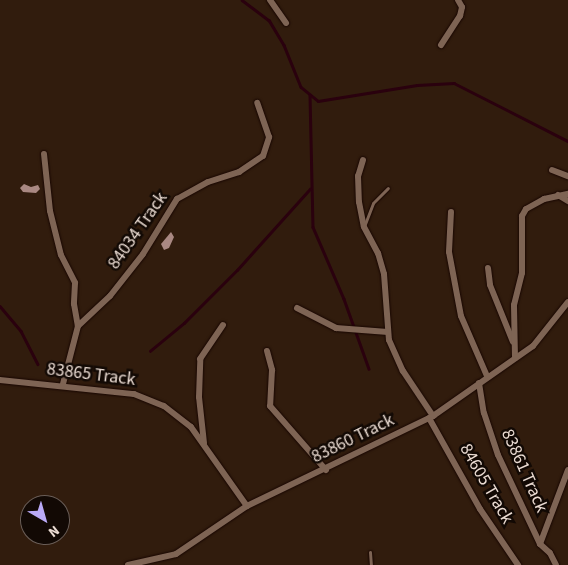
<!DOCTYPE html>
<html>
<head>
<meta charset="utf-8">
<style>
	body { margin:0 }
	#map { position:relative; width:568px; height:565px; overflow:hidden; background:#311c0d; font-family:"Source Sans 3",sans-serif }
	div>[style] { position:absolute }
	[style*='--x'] { left:calc(var(--x)*1px); top:calc(var(--y)*1px); width:calc(var(--w)*1px); rotate:calc(var(--a)*1deg) }
	.stream>* { height:2.5px; margin:-1.25px; padding:0 1.25px; transform-origin:1.25px; border-radius:1.25px; background:#2a010e }
	.building>* { inset:0; background:#a98882 }
	.roads { filter:drop-shadow(0 0 1px #180600) drop-shadow(0 0 1px #180600) }
	.lane>* { height:3px; margin:-1.5px; padding:0 1.5px; transform-origin:1.5px; border-radius:1.5px; background:#7e6454 }
	.street>* { height:6px; margin:-3px; padding:0 3px; transform-origin:3px; border-radius:3px; background:#7e6454 }
	span { translate:-50% -50%; white-space:nowrap; text-align:center; line-height:1.15; -webkit-text-stroke:5px #120904; paint-order:stroke }
	.street-label { font-size:18px; color:#ebdcd3 }
	.north { position:absolute; left:20px; top:495px; width:50px; height:50px; box-sizing:border-box; background:#120904; border:1px solid #695d57; border-radius:50%; rotate:142deg; font-size:14px; font-weight:700; line-height:20px; text-align:center; color:#ebdcd3 }
	.north::after { content:''; display:block; margin:auto; width:18px; height:22px; background:#baaaf6; clip-path:polygon(50% 0,100% 100%,50% 72%,0 100%) }
</style>
</head>
<body>
<div id="map">
	<div class="stream">
		<div style="--x:242;--y:0;--w:34;--a:37"></div>
		<div style="--x:269;--y:20;--w:29;--a:59"></div>
		<div style="--x:284;--y:45;--w:45;--a:68"></div>
		<div style="--x:301;--y:87;--w:22;--a:39"></div>
		<div style="--x:318;--y:101;--w:100;--a:-9.2"></div>
		<div style="--x:417;--y:85;--w:37;--a:-3"></div>
		<div style="--x:454;--y:83;--w:128;--a:27"></div>
		<div style="--x:310;--y:95;--w:132;--a:88.7"></div>
		<div style="--x:313;--y:227;--w:78;--a:66.7"></div>
		<div style="--x:344;--y:299;--w:74;--a:70.3"></div>
		<div style="--x:0;--y:306;--w:33;--a:50"></div>
		<div style="--x:21;--y:331;--w:37;--a:63"></div>
		<div style="--x:150;--y:351;--w:44;--a:-39.5"></div>
		<div style="--x:184;--y:323;--w:75;--a:-45"></div>
		<div style="--x:237;--y:270;--w:109;--a:-48"></div>
	</div>
	<div class="building">
		<div style="clip-path:polygon(24px 184px,31px 187px,38px 185px,40px 189px,36px 193px,23px 192px,20px 188px)"></div>
		<div style="clip-path:polygon(171px 232px,174px 237px,169px 248px,164px 250px,161px 244px)"></div>
	</div>
	<div class="roads">
		<div class="lane">
			<div style="--x:365;--y:224;--w:22;--a:-69"></div>
			<div style="--x:373;--y:203;--w:21;--a:-45"></div>
			<div style="--x:370;--y:552;--w:13;--a:86"></div>
		</div>
		<div class="street">
			<div style="--x:270;--y:0;--w:28;--a:55"></div>
			<div style="--x:441;--y:45;--w:35;--a:-57"></div>
			<div style="--x:460;--y:16;--w:9;--a:-77"></div>
			<div style="--x:462;--y:7;--w:8;--a:-120"></div>
			<div style="--x:44;--y:154;--w:57;--a:84"></div>
			<div style="--x:50;--y:211;--w:45;--a:76"></div>
			<div style="--x:61;--y:255;--w:31;--a:63"></div>
			<div style="--x:75;--y:283;--w:21;--a:93"></div>
			<div style="--x:74;--y:304;--w:22;--a:80"></div>
			<div style="--x:78;--y:326;--w:60;--a:104.5"></div>
			<div style="--x:363;--y:160;--w:17;--a:107"></div>
			<div style="--x:358;--y:176;--w:26;--a:88"></div>
			<div style="--x:359;--y:202;--w:25;--a:79"></div>
			<div style="--x:364;--y:227;--w:30;--a:62"></div>
			<div style="--x:378;--y:253;--w:22;--a:74"></div>
			<div style="--x:384;--y:274;--w:66;--a:85.7"></div>
			<div style="--x:389;--y:340;--w:34;--a:66"></div>
			<div style="--x:403;--y:371;--w:54;--a:56.3"></div>
			<div style="--x:552;--y:170;--w:17;--a:21"></div>
			<div style="--x:558;--y:195;--w:12;--a:31"></div>
			<div style="--x:451;--y:212;--w:40;--a:92.9"></div>
			<div style="--x:449;--y:252;--w:65;--a:79.4"></div>
			<div style="--x:461;--y:316;--w:65;--a:66.6"></div>
			<div style="--x:488;--y:268;--w:17;--a:83"></div>
			<div style="--x:490;--y:285;--w:61;--a:68"></div>
			<div style="--x:297;--y:308;--w:44;--a:27.1"></div>
			<div style="--x:336;--y:328;--w:52;--a:4.4"></div>
			<div style="--x:78;--y:326;--w:44;--a:-43.2"></div>
			<div style="--x:110;--y:296;--w:53;--a:-51.8"></div>
			<div style="--x:143;--y:254;--w:65;--a:-58.3"></div>
			<div style="--x:177;--y:199;--w:35;--a:-29"></div>
			<div style="--x:208;--y:182;--w:33;--a:-18"></div>
			<div style="--x:239;--y:172;--w:29;--a:-34"></div>
			<div style="--x:263;--y:156;--w:20;--a:-72"></div>
			<div style="--x:269;--y:137;--w:36;--a:-109"></div>
			<div style="--x:267;--y:351;--w:20;--a:75"></div>
			<div style="--x:272;--y:370;--w:36;--a:93"></div>
			<div style="--x:270;--y:406;--w:85;--a:48.8"></div>
			<div style="--x:515;--y:358;--w:53;--a:-91.1"></div>
			<div style="--x:514;--y:305;--w:33;--a:-76"></div>
			<div style="--x:522;--y:273;--w:57;--a:-90"></div>
			<div style="--x:522;--y:216;--w:8;--a:-60"></div>
			<div style="--x:526;--y:209;--w:21;--a:-29"></div>
			<div style="--x:544;--y:199;--w:25;--a:-12"></div>
			<div style="--x:0;--y:380;--w:135;--a:6"></div>
			<div style="--x:134;--y:394;--w:32;--a:22"></div>
			<div style="--x:164;--y:406;--w:34;--a:38"></div>
			<div style="--x:191;--y:427;--w:97;--a:54.7"></div>
			<div style="--x:479;--y:383;--w:30;--a:81"></div>
			<div style="--x:484;--y:413;--w:44;--a:71.6"></div>
			<div style="--x:498;--y:455;--w:98;--a:64.7"></div>
			<div style="--x:540;--y:544;--w:13;--a:42"></div>
			<div style="--x:550;--y:553;--w:13;--a:63"></div>
			<div style="--x:429;--y:418;--w:104;--a:60.7"></div>
			<div style="--x:480;--y:509;--w:68;--a:55.8"></div>
			<div style="--x:204;--y:443;--w:46;--a:-96.2"></div>
			<div style="--x:199;--y:397;--w:38;--a:-88"></div>
			<div style="--x:200;--y:359;--w:41;--a:-55.9"></div>
			<div style="--x:540;--y:544;--w:79;--a:-69.3"></div>
			<div style="--x:128;--y:565;--w:49;--a:-12.9"></div>
			<div style="--x:176;--y:554;--w:86;--a:-34.1"></div>
			<div style="--x:247;--y:506;--w:207;--a:-25.8"></div>
			<div style="--x:433;--y:416;--w:122;--a:-35"></div>
			<div style="--x:533;--y:346;--w:56;--a:-51.5"></div>
		</div>
	</div>
	<div class="street-label">
		<span style="left:138px;top:231px;rotate:-55deg">84034 Track</span>
		<span style="left:91px;top:375px;rotate:7deg">83865 Track</span>
		<span style="left:353px;top:439px;rotate:-26deg">83860 Track</span>
		<span style="left:524px;top:471px;rotate:66deg">83861 Track</span>
		<span style="left:486px;top:484px;rotate:60deg">84605 Track</span>
	</div>
	<div class="north">N</div>
</div>
</body>
</html>
